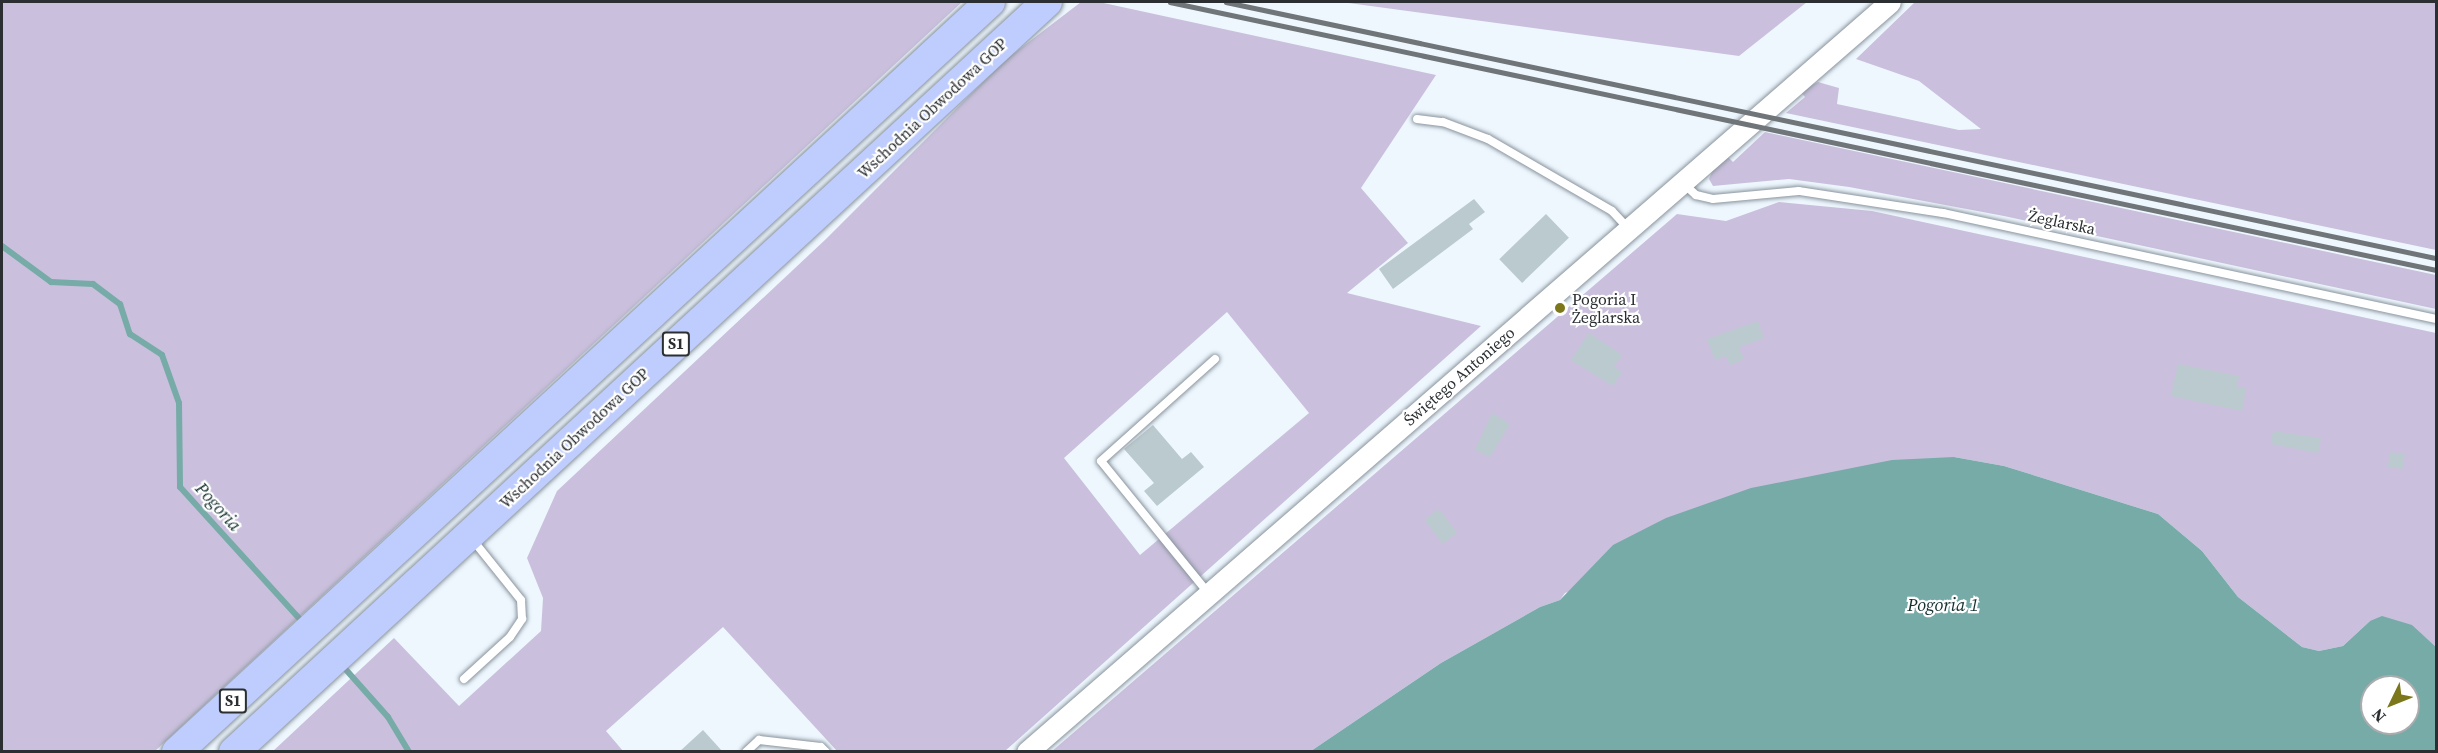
<!DOCTYPE html>
<meta charset="utf-8">
<style>
body{margin:0}
#map{position:relative;width:2438px;height:753px;overflow:hidden;background:#eef7fe;font-family:"Source Serif 4",serif}
div>[style]{position:absolute}
.green>*{inset:0;background:#cac0dd}
.water>*{inset:0;background:#76aba7}
.stream>*{height:6px;margin:-3px;padding:0 3px;transform-origin:3px;border-radius:3px;background:#76aba7}
.building>*{inset:0;background:#bbcace;transform-origin:0 0}
.roads{filter:drop-shadow(0 0 2px #89939c) drop-shadow(0 0 2px #89939c)}
.service>*{height:8px;margin:-4px;padding:0 4px;transform-origin:4px;border-radius:4px;background:#fff}
.tertiary>*{height:21px;margin:-10.5px;padding:0 10.5px;transform-origin:10.5px;border-radius:10.5px;background:#fff}
.motorway>*{height:30px;margin:-15px;padding:0 15px;transform-origin:15px;border-radius:15px;background:#beccfe}
.rail>*{height:4.5px;margin:-2.25px;padding:0 2.25px;transform-origin:2.25px;border-radius:2.25px;background:#6f7579}
.dots>*{width:16px;height:16px;translate:-50% -50%;box-sizing:border-box;border:3px solid #fff;border-radius:50%}
span{translate:-50% -50%;white-space:nowrap;text-align:center;line-height:1.15;-webkit-text-stroke:4.5px #fff;paint-order:stroke}
.shield-label span{padding:2px 4px;background:#fff;border:2px solid;border-radius:4px;-webkit-text-stroke-width:0}
.shield-label{font-size:15px;color:#2b2f32;font-weight:700}
.street-label{font-size:16px;color:#2b2f32}
.poi-label{font-size:16px;color:#2b2f32}
.left{translate:0 -50%;text-align:left}
.water-label{font-size:18px;color:#13302e;font-style:italic}
.frame{position:absolute;inset:0;border:3px solid #2b2f32;pointer-events:none}
.north{position:absolute;left:2360px;top:675px;width:60px;height:60px;box-sizing:border-box;background:#fff;border:2px solid #aaacad;border-radius:50%;rotate:227deg;font-size:16px;font-weight:700;line-height:24px;text-align:center;color:#2b2f32}
.north::after{content:'';display:block;margin:auto;width:21px;height:27px;background:#7c771b;clip-path:polygon(50% 0,100% 100%,50% 72%,0 100%)}
</style>
<div id="map">
<div class="green">
<div style="clip-path:polygon(2px 2px,962px 2px,154px 752px,2px 751px)"></div>
<div style="clip-path:polygon(evenodd,1081px 2px,1099px 2px,1436px 75px,1361px 188px,1408px 243px,1347px 293px,1481px 326px,1005px 751px,837px 751px,723px 627px,606px 731px,623px 751px,272px 752px,394px 638px,459px 706px,541px 631px,543px 598px,527px 558px,557px 491px,826px 239px,1004px 61px,1081px 2px,1227px 312px,1309px 413px,1140px 555px,1064px 458px,1227px 312px)"></div>
<div style="clip-path:polygon(1341px 2px,1807px 2px,1739px 56px)"></div>
<div style="clip-path:polygon(1915px 2px,2436px 2px,2436px 250px,1786px 113px,1805px 97px,1800px 91px,1818px 82px,1839px 88px,1837px 104px,1959px 130px,1981px 129px,1919px 81px,1856px 59px)"></div>
<div style="clip-path:polygon(1765px 132px,2436px 275px,2436px 309px,2004px 216px,1849px 187px,1789px 179px,1713px 186px,1709px 179px,1713px 169px,1727px 156px,1733px 162px)"></div>
<div style="clip-path:polygon(1779px 202px,1872px 211px,2436px 333px,2436px 647px,2412px 626px,2370px 621px,2343px 646px,2319px 651px,2302px 647px,2238px 597px,2202px 551px,2158px 514px,2004px 466px,1954px 457px,1565px 593px,1560px 600px,1540px 607px,1441px 663px,1311px 751px,1051px 752px,1677px 214px,1726px 221px)"></div>
</div>
<div class="water">
<div style="clip-path:polygon(evenodd,1954px 457px,2004px 466px,2158px 514px,2202px 551px,2238px 597px,2302px 647px,2319px 651px,2343px 646px,2370px 621px,2382px 616px,2412px 625px,2436px 647px,2436px 751px,1311px 751px,1441px 663px,1540px 607px,1560px 600px,1613px 545px,1666px 518px,1751px 488px,1892px 460px,1954px 457px,2372px 687px,2408px 687px,2408px 723px,2372px 723px,2372px 687px)"></div>
</div>
<div class="stream">
<div style="left:2px;top:246px;width:61px;rotate:36.3deg"></div>
<div style="left:51px;top:282px;width:42px;rotate:2.7deg"></div>
<div style="left:93px;top:284px;width:34px;rotate:37deg"></div>
<div style="left:120px;top:304px;width:32px;rotate:72deg"></div>
<div style="left:130px;top:334px;width:38px;rotate:33deg"></div>
<div style="left:162px;top:355px;width:51px;rotate:70.5deg"></div>
<div style="left:179px;top:403px;width:84px;rotate:89.3deg"></div>
<div style="left:180px;top:487px;width:186px;rotate:47.8deg"></div>
<div style="left:340px;top:663px;width:72px;rotate:48.4deg"></div>
<div style="left:388px;top:717px;width:41px;rotate:59deg"></div>
</div>
<div class="building">
<div style="clip-path:polygon(1474px 199px,1485px 212px,1469px 224px,1473px 229px,1393px 289px,1379px 269px)"></div>
<div style="left:1546px;top:214px;width:33px;height:65px;rotate:46deg"></div>
<div style="clip-path:polygon(1758px 321px,1764px 338px,1739px 347px,1744px 359px,1730px 365px,1726px 356px,1715px 360px,1707px 339px)"></div>
<div style="clip-path:polygon(1589px 333px,1622px 355px,1614px 367px,1622px 372px,1613px 386px,1571px 360px)"></div>
<div style="clip-path:polygon(2178px 364px,2239px 376px,2237px 387px,2246px 388px,2242px 411px,2171px 396px)"></div>
<div style="clip-path:polygon(1492px 413px,1510px 424px,1490px 457px,1475px 450px)"></div>
<div style="clip-path:polygon(1153px 425px,1182px 459px,1191px 452px,1204px 467px,1157px 506px,1144px 491px,1154px 483px,1124px 449px)"></div>
<div style="clip-path:polygon(2273px 431px,2321px 438px,2318px 453px,2271px 444px)"></div>
<div style="left:2390px;top:452px;width:15px;height:15px;rotate:8deg"></div>
<div style="left:1439px;top:509px;width:30px;height:18px;rotate:53deg"></div>
<div style="clip-path:polygon(703px 730px,723px 752px,679px 752px)"></div>
</div>
<div class="roads">
<div class="service">
<div style="left:1417px;top:119px;width:26px;rotate:7deg"></div>
<div style="left:1443px;top:122px;width:48px;rotate:20.7deg"></div>
<div style="left:1488px;top:139px;width:143px;rotate:30.1deg"></div>
<div style="left:1612px;top:211px;width:25px;rotate:47deg"></div>
<div style="left:1682px;top:182px;width:19px;rotate:43deg"></div>
<div style="left:1696px;top:195px;width:17px;rotate:13deg"></div>
<div style="left:1713px;top:199px;width:86px;rotate:-5.3deg"></div>
<div style="left:1799px;top:191px;width:146px;rotate:8.7deg"></div>
<div style="left:1943px;top:213px;width:504px;rotate:12.13deg"></div>
<div style="left:1209px;top:594px;width:171px;rotate:-129.1deg"></div>
<div style="left:1101px;top:461px;width:153px;rotate:-41.8deg"></div>
<div style="left:464px;top:679px;width:62px;rotate:-42.4deg"></div>
<div style="left:510px;top:637px;width:22px;rotate:-56deg"></div>
<div style="left:522px;top:619px;width:19px;rotate:-93deg"></div>
<div style="left:521px;top:600px;width:77px;rotate:-128.7deg"></div>
<div style="left:746px;top:752px;width:18px;rotate:-43deg"></div>
<div style="left:759px;top:740px;width:62px;rotate:6.4deg"></div>
<div style="left:821px;top:747px;width:7px;rotate:45deg"></div>
</div>
<div class="tertiary">
<div style="left:1027px;top:752px;width:1143px;rotate:-40.99deg"></div>
</div>
<div class="motorway">
<div style="left:177px;top:752px;width:1106px;rotate:-42.69deg"></div>
<div style="left:234px;top:752px;width:1106px;rotate:-42.69deg"></div>
</div>
</div>
<div class="rail">
<div style="left:1170px;top:2px;width:1294px;rotate:11.95deg"></div>
<div style="left:1226px;top:2px;width:1237px;rotate:11.95deg"></div>
</div>
<div class="dots">
<div style="left:1560px;top:308px;background:#7c771b"></div>
</div>
<div class="shield-label">
<span style="left:676px;top:344px">S1</span>
<span style="left:233px;top:701px">S1</span>
</div>
<div class="street-label">
<span style="left:932px;top:108px;rotate:-43deg">Wschodnia Obwodowa GOP</span>
<span style="left:2062px;top:222px;rotate:12deg">Żeglarska</span>
<span style="left:1459px;top:376px;rotate:-41deg">Świętego Antoniego</span>
<span style="left:574px;top:438px;rotate:-43deg">Wschodnia Obwodowa GOP</span>
</div>
<div class="poi-label">
<span class="left" style="left:1572px;top:308px">Pogoria I<br>Żeglarska</span>
</div>
<div class="water-label">
<span style="left:218px;top:507px;rotate:48deg">Pogoria</span>
<span style="left:1943px;top:605px">Pogoria 1</span>
</div>
<div class="frame"></div>
<div class="north">N</div>
</div>
